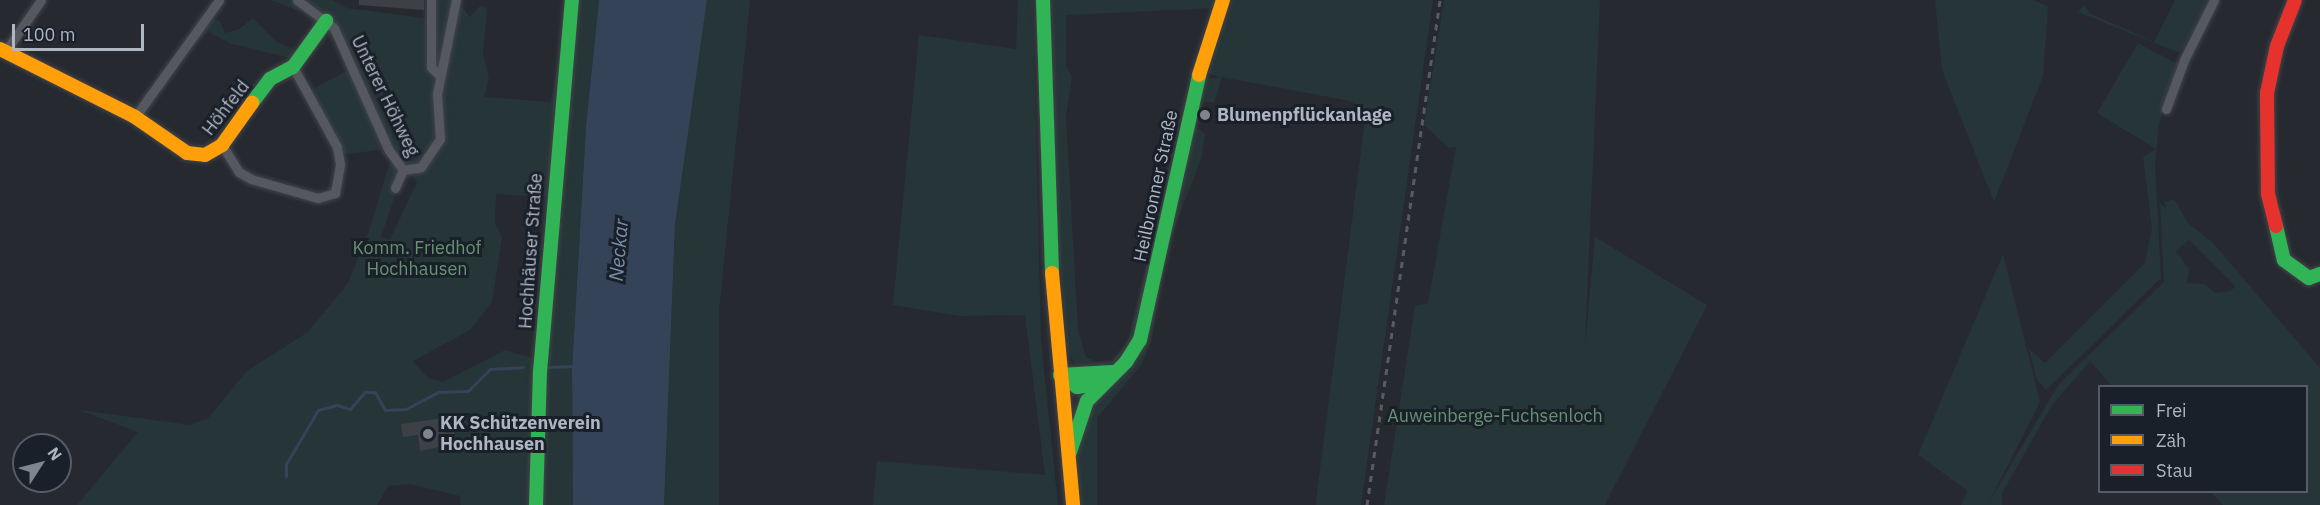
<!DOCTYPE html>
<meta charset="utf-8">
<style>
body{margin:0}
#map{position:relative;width:2320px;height:505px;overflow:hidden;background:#262a30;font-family:"IBM Plex Sans",sans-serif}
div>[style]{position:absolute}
.green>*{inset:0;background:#263537}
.water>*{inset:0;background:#354359}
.stream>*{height:3px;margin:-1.5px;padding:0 1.5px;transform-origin:1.5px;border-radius:1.5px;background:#354359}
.building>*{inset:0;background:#3d4045}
.roads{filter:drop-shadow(0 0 2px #424449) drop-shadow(0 0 2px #424449)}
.street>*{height:9px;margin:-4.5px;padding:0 4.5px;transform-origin:4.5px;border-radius:4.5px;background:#55585f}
.fast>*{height:14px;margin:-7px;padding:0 7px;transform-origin:7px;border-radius:7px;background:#30b455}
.slow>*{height:14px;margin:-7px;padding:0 7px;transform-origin:7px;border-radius:7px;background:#ff9f0a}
.jam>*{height:14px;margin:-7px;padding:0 7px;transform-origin:7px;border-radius:7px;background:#e5322d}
.rail>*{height:3px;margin-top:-1.5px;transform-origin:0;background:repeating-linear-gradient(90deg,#585c62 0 6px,transparent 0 12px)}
.dots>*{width:16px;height:16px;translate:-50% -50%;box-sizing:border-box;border:3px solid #1a202a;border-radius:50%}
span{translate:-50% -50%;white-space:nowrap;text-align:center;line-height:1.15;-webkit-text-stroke:6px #1a202a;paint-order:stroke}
.street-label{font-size:18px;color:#aeb6c2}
.poi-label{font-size:18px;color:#aeb6c2;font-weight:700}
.left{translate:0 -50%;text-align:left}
.park-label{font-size:18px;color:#689172}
.water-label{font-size:20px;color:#788da9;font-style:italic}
.legend{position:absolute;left:2098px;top:385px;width:210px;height:108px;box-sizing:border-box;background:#1a202a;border:2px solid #555c67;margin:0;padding:8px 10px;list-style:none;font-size:18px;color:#aeb6c2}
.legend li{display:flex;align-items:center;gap:12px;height:30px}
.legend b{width:30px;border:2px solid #555c67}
.north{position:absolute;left:12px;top:433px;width:60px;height:60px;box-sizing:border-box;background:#1a202a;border:2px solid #555c67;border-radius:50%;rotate:54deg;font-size:16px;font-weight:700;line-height:24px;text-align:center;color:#aeb6c2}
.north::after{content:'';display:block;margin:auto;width:21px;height:27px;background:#7e858f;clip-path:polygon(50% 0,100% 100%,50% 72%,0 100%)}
.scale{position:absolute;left:12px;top:24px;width:132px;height:27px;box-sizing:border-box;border:3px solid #aeb6c2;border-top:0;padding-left:8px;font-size:18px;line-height:21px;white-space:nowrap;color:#aeb6c2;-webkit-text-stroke:4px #1a202a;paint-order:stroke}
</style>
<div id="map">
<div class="green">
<div style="clip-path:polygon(evenodd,271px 0,332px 0,347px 8px,431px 19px,431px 0,456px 0,470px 17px,480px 6px,487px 8px,483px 53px,489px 78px,484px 97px,551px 102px,568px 0,549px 197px,496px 194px,495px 224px,502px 237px,492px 302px,470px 330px,413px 361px,428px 378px,443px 382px,505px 350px,536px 359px,574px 21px,580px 0,599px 0,586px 126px,572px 370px,573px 505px,461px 505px,460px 496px,410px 484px,388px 486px,377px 505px,77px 505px,138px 432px,79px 410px,190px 425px,208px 418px,247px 371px,308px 332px,348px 283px,368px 234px,392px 155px,387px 149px,339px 155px,309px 91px,354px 67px,326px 21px,271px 0,404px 169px,417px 182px,390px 240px,381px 237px,404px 169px)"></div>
<div style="clip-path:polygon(707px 0,750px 0,719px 312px,719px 505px,664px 505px,675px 225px)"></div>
<div style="clip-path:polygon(1018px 0,1033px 0,1041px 341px,1058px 505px,873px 505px,877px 461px,1045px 475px,1025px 315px,960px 316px,893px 305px,919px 35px,1016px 49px)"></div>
<div style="clip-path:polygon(1052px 0,1216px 0,1213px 8px,1066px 15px,1066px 65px,1072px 77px,1066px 117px,1078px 330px,1086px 357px,1097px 362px,1111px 360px,1127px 344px,1191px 86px,1132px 344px,1123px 357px,1098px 368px,1076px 365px,1068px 352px,1055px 209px)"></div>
<div style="clip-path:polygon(1232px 0,1433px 0,1361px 505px,1316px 505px,1316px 501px,1366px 112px,1350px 101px,1222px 77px,1214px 103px,1203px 101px,1196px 127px,1205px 134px,1201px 159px,1170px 239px,1205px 79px,1220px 77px,1208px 73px)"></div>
<div style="clip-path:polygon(1444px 0,1600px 0,1585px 344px,1595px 237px,1707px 305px,1605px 505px,1384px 505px,1415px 306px,1428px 303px,1456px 147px,1449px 148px,1424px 125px)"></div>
<div style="clip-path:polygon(1935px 0,2033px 0,2048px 6px,2043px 76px,1994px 202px,1942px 70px)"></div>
<div style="clip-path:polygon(2175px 0,2213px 0,2180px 53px,2078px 12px,2084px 5px,2089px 13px,2154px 42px)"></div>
<div style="clip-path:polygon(207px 18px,220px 21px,225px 33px,239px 29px,253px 18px,277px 42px,303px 53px,298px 60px,232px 44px,208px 32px,186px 50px)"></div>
<div style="clip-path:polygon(2138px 43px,2178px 64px,2159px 124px,2155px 165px,2161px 278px,2046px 390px,2037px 380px,2029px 349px,2045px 363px,2145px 263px,2152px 228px,2143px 157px,2156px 149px,2097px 113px)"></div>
<div style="clip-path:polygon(evenodd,2174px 199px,2187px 222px,2213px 243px,2320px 368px,2320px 505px,2223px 505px,2211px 492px,2306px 492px,2306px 386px,2112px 386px,2090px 361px,2052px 405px,2002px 493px,2002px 505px,1961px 505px,1968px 491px,1918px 455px,2003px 254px,2040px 402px,1988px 504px,2058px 385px,2164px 282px,2160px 203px,2166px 209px,2165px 202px,2174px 199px,2189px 240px,2235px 286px,2231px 291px,2215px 293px,2205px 284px,2187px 283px,2189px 269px,2176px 251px,2189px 240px)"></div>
<div style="clip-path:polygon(1167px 249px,1151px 342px,1142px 364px,1097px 418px,1097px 505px,1081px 505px,1077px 459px,1082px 415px,1134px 361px)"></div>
</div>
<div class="water">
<div style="clip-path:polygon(599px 0,707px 0,675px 225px,664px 505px,573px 505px,572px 370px,586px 126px)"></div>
</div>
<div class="stream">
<div style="left:548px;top:367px;width:28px;rotate:-2deg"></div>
<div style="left:286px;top:476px;width:12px;rotate:-90deg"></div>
<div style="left:286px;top:464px;width:63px;rotate:-59.3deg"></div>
<div style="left:318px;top:410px;width:20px;rotate:-15deg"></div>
<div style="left:337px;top:405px;width:14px;rotate:17deg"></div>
<div style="left:350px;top:409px;width:23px;rotate:-49deg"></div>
<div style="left:365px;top:392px;width:10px"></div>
<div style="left:375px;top:392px;width:21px;rotate:61deg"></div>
<div style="left:385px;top:410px;width:21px;rotate:-3deg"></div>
<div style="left:406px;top:409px;width:36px;rotate:-28deg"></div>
<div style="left:438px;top:392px;width:30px;rotate:-2deg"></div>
<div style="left:468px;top:391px;width:31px;rotate:-45deg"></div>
<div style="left:490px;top:369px;width:33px;rotate:-3deg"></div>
</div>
<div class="building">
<div style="clip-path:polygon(359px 0,424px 0,424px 10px,359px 5px)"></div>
<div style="clip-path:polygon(444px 418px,446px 433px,454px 432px,455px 444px,420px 451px,418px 435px,403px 437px,401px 424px)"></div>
</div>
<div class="roads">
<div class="street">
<div style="left:297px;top:0;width:46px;rotate:37.1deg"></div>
<div style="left:334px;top:28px;width:133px;rotate:65.9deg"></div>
<div style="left:388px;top:149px;width:26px;rotate:54deg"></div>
<div style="left:431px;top:0;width:67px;rotate:90deg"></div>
<div style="left:431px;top:67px;width:13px;rotate:45deg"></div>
<div style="left:5px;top:52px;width:63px;rotate:-55.3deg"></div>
<div style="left:2166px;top:109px;width:52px;rotate:-69.8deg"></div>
<div style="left:2184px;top:60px;width:67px;rotate:-63.4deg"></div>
<div style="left:135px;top:117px;width:144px;rotate:-54.3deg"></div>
<div style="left:222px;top:145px;width:32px;rotate:58deg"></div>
<div style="left:239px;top:172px;width:14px;rotate:30deg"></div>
<div style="left:251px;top:179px;width:70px;rotate:15.8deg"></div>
<div style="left:318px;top:198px;width:18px;rotate:-16deg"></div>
<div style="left:335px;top:193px;width:29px;rotate:-80deg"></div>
<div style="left:340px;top:164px;width:17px;rotate:-100deg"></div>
<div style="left:337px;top:147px;width:91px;rotate:-118.8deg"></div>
<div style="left:403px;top:170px;width:18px;rotate:-9deg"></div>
<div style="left:421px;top:167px;width:34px;rotate:-56deg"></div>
<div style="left:440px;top:139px;width:45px;rotate:-93.8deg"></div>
<div style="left:437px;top:94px;width:96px;rotate:-78.6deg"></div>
<div style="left:395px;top:188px;width:20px;rotate:-66deg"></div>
</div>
<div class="fast">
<div style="left:1043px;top:0;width:273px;rotate:88.1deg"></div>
<div style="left:252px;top:103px;width:30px;rotate:-53deg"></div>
<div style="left:270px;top:79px;width:26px;rotate:-28deg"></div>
<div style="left:293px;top:67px;width:57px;rotate:-54.3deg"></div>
<div style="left:2276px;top:226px;width:35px;rotate:77deg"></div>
<div style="left:2284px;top:260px;width:31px;rotate:36deg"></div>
<div style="left:2309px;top:278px;width:12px;rotate:-20deg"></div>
<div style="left:1060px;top:375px;width:52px;rotate:-3.3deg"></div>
<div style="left:1060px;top:375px;width:21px;rotate:35deg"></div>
<div style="left:1077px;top:387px;width:24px;rotate:-9deg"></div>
<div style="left:1070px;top:452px;width:54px;rotate:-71.6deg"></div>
<div style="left:1087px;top:401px;width:55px;rotate:-45deg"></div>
<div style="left:1126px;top:362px;width:26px;rotate:-58deg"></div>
<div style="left:1140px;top:340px;width:271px;rotate:-77.4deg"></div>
<div style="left:536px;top:505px;width:133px;rotate:-88.3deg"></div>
<div style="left:540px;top:372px;width:373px;rotate:-85.1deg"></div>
</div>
<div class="slow">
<div style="left:0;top:49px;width:151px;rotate:26.7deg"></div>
<div style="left:135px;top:117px;width:63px;rotate:34.7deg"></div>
<div style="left:187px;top:153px;width:18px;rotate:6deg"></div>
<div style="left:205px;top:155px;width:20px;rotate:-30deg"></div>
<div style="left:222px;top:145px;width:52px;rotate:-54.5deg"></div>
<div style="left:1199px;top:75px;width:79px;rotate:-72.3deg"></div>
<div style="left:1052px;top:273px;width:233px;rotate:84.8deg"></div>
</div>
<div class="jam">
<div style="left:2276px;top:226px;width:33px;rotate:-104deg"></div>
<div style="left:2268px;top:194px;width:101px;rotate:-90.6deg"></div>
<div style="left:2267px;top:93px;width:48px;rotate:-78deg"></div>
<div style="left:2277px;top:46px;width:49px;rotate:-68.6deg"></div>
</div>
</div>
<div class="rail">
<div style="left:1367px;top:505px;width:510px;rotate:-81.77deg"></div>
</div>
<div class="dots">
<div style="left:1205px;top:115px;background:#7e858f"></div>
<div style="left:428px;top:434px;background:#7e858f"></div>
</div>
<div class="street-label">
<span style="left:385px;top:96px;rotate:64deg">Unterer Höhweg</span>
<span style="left:226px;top:108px;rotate:-52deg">Höhfeld</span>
<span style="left:1156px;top:186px;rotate:-78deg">Heilbronner Straße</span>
<span style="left:531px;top:251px;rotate:-86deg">Hochhäuser Straße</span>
</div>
<div class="poi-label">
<span class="left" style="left:1217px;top:115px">Blumenpflückanlage</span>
<span class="left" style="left:440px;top:434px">KK Schützenverein<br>Hochhausen</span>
</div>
<div class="park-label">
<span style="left:417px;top:259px">Komm. Friedhof<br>Hochhausen</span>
<span style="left:1495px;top:416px">Auweinberge-Fuchsenloch</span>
</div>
<div class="water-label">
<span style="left:618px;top:250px;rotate:-85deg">Neckar</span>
</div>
<ul class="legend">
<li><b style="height:8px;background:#30b455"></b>Frei</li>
<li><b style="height:8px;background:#ff9f0a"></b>Zäh</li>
<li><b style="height:8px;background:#e5322d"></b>Stau</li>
</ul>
<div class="north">N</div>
<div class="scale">100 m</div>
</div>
